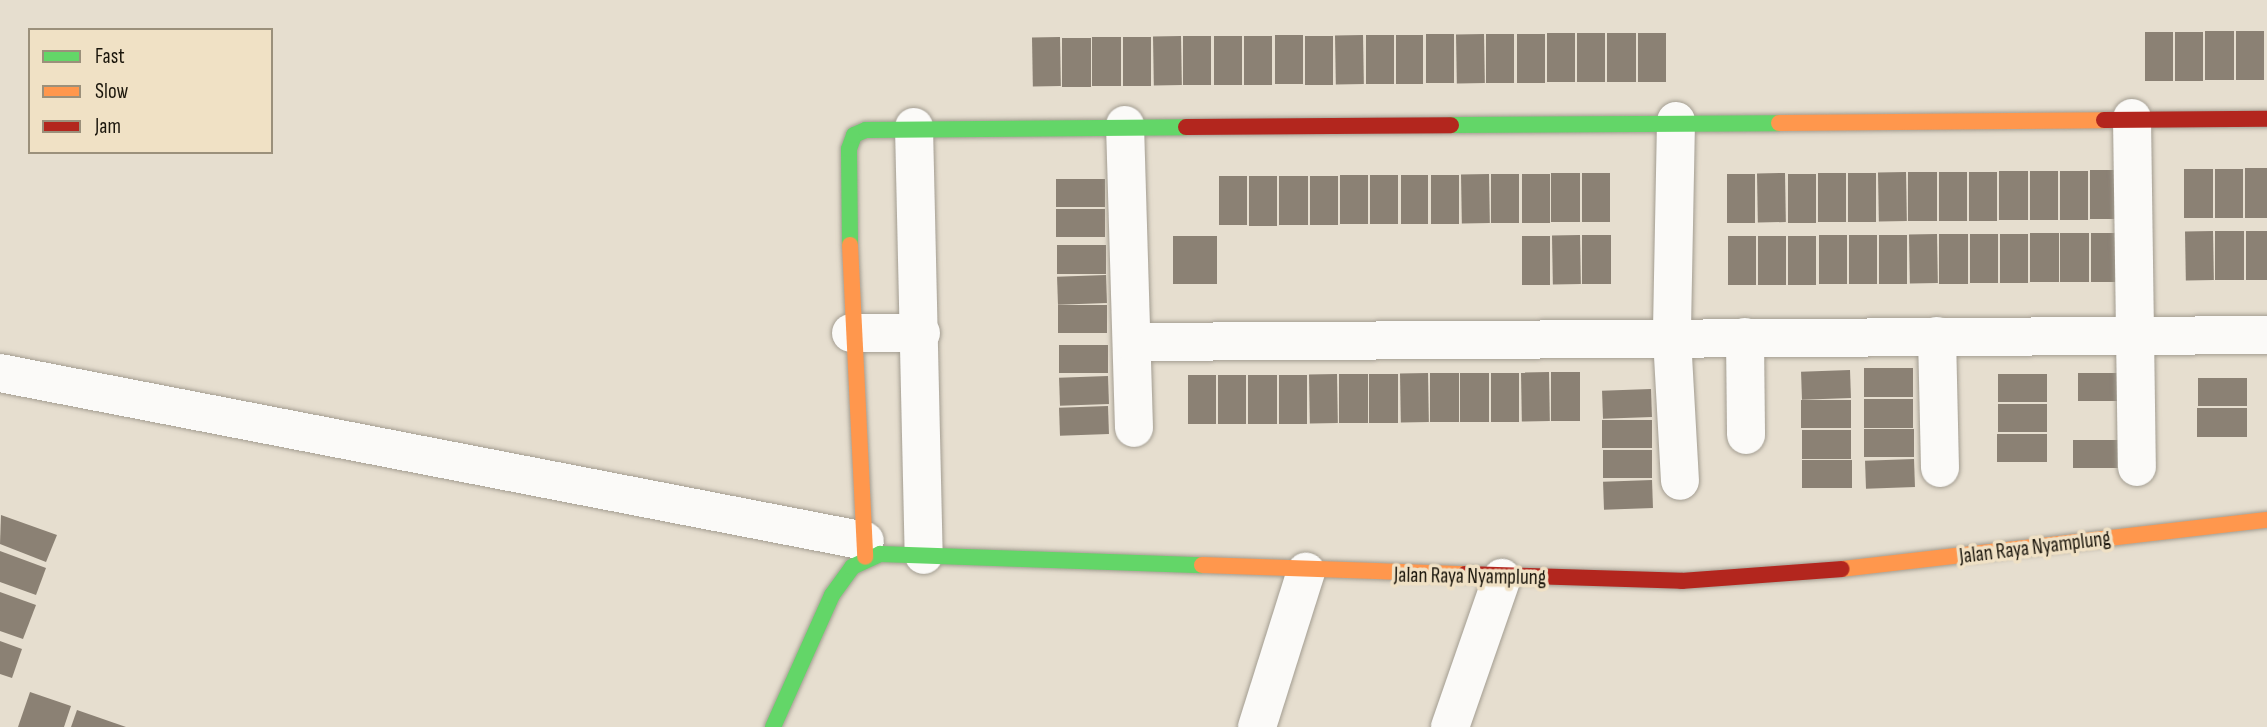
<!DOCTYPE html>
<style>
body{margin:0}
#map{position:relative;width:2267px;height:727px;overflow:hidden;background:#e6decf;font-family:"Sofia Sans Condensed",sans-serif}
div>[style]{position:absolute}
.building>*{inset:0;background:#8b8174;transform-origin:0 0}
.roads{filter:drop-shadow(0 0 2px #a39d91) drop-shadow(0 0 2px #a39d91)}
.street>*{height:38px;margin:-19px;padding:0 19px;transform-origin:19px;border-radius:19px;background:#fbfaf8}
.fast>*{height:16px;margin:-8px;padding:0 8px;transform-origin:8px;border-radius:8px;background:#63d668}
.slow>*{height:16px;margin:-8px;padding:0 8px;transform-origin:8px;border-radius:8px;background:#ff974d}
.jam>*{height:16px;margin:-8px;padding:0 8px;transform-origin:8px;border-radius:8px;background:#b3261e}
span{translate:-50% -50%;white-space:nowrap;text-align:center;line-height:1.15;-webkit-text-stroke:7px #f0e1c5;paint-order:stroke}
.street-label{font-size:21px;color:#1b160c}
.legend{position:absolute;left:28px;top:28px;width:245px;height:126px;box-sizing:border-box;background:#f0e1c5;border:2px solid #9b907b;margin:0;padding:9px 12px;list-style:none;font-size:21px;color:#1b160c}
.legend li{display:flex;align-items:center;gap:14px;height:35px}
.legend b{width:35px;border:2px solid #9b907b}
</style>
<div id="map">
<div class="building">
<div style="left:2205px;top:31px;width:29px;height:49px"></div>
<div style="left:2236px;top:31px;width:28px;height:49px"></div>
<div style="left:2145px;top:32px;width:28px;height:49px"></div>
<div style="left:2175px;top:32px;width:28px;height:49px"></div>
<div style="left:1575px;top:33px;width:49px;height:28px;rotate:90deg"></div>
<div style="left:1577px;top:33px;width:28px;height:49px"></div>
<div style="left:1607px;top:33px;width:29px;height:49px"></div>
<div style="left:1638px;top:33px;width:28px;height:49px"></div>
<div style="left:1426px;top:34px;width:28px;height:49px"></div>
<div style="left:1484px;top:34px;width:49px;height:28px;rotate:89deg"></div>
<div style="left:1486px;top:34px;width:28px;height:49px"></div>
<div style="left:1517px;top:34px;width:28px;height:49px"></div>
<div style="left:1303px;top:35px;width:49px;height:28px;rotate:90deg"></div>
<div style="left:1363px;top:35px;width:49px;height:28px;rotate:89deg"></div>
<div style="left:1366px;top:35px;width:28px;height:49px"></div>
<div style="left:1396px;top:35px;width:27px;height:49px"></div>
<div style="left:1181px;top:36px;width:49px;height:28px;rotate:89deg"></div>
<div style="left:1183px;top:36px;width:28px;height:49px"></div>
<div style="left:1242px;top:36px;width:49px;height:28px;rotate:90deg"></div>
<div style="left:1244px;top:36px;width:28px;height:49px"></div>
<div style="left:1305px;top:36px;width:28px;height:49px"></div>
<div style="left:1060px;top:37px;width:49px;height:28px;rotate:89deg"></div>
<div style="left:1092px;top:37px;width:29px;height:49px"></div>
<div style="left:1123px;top:37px;width:28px;height:49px"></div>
<div style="left:1062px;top:38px;width:29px;height:49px"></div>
<div style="left:2267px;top:168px;width:50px;height:22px;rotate:90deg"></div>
<div style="left:2184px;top:169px;width:29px;height:49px"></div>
<div style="left:2215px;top:169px;width:28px;height:49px"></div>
<div style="left:2119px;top:170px;width:49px;height:29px;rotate:90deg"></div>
<div style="left:2028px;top:171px;width:49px;height:29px;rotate:90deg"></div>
<div style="left:2030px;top:171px;width:28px;height:49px"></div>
<div style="left:2060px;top:171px;width:28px;height:49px"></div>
<div style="left:1906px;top:172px;width:49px;height:28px;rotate:89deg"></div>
<div style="left:1908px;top:172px;width:29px;height:49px"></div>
<div style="left:1939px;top:172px;width:28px;height:49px"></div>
<div style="left:1969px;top:172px;width:28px;height:49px"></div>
<div style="left:1580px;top:173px;width:49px;height:29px;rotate:90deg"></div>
<div style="left:1582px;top:173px;width:28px;height:49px"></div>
<div style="left:1785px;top:173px;width:49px;height:28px;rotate:89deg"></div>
<div style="left:1818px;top:173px;width:28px;height:49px"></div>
<div style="left:1848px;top:173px;width:28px;height:49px"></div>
<div style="left:1489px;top:174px;width:49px;height:28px;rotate:89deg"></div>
<div style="left:1491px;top:174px;width:28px;height:49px"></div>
<div style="left:1522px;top:174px;width:28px;height:49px"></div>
<div style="left:1727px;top:174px;width:28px;height:49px"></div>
<div style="left:1788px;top:174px;width:28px;height:49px"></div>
<div style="left:1368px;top:175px;width:49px;height:28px;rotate:90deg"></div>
<div style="left:1370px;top:175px;width:28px;height:49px"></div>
<div style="left:1401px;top:175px;width:27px;height:49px"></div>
<div style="left:1431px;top:175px;width:28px;height:49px"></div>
<div style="left:1219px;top:176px;width:28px;height:49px"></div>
<div style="left:1249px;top:176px;width:28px;height:50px"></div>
<div style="left:1279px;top:176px;width:29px;height:49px"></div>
<div style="left:1310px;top:176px;width:28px;height:49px"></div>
<div style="left:1105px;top:179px;width:28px;height:49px;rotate:90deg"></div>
<div style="left:1105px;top:209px;width:28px;height:49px;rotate:90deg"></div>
<div style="left:2213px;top:231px;width:49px;height:28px;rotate:89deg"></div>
<div style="left:2215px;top:231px;width:29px;height:49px"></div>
<div style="left:2246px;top:231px;width:21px;height:49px"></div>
<div style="left:2059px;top:233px;width:49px;height:29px;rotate:90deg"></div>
<div style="left:2060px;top:233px;width:29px;height:49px"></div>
<div style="left:2091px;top:233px;width:28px;height:49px"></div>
<div style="left:1937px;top:234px;width:49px;height:28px;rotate:89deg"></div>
<div style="left:1939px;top:234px;width:29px;height:50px"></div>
<div style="left:1970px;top:234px;width:28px;height:49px"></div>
<div style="left:2000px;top:234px;width:28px;height:49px"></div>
<div style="left:1580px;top:235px;width:49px;height:28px;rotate:89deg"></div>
<div style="left:1582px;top:235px;width:29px;height:49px"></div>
<div style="left:1847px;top:235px;width:49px;height:28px;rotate:90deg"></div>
<div style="left:1849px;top:235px;width:28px;height:49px"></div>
<div style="left:1879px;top:235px;width:28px;height:49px"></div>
<div style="left:1173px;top:236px;width:44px;height:48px"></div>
<div style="left:1522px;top:236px;width:28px;height:49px"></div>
<div style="left:1728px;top:236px;width:28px;height:49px"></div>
<div style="left:1758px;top:236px;width:28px;height:49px"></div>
<div style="left:1788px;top:236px;width:28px;height:49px"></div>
<div style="left:1057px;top:245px;width:49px;height:29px"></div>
<div style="left:1106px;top:275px;width:28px;height:49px;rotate:88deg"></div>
<div style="left:1107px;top:305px;width:28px;height:49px;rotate:90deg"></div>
<div style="left:1108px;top:345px;width:28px;height:49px;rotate:90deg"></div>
<div style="left:1913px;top:368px;width:29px;height:49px;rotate:90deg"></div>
<div style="left:1850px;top:370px;width:28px;height:49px;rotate:88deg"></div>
<div style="left:1549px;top:372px;width:49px;height:28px;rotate:89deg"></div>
<div style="left:1551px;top:372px;width:29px;height:49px"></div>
<div style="left:1428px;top:373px;width:49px;height:28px;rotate:89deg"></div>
<div style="left:1430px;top:373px;width:29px;height:49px"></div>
<div style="left:1460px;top:373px;width:29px;height:49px"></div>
<div style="left:1491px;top:373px;width:28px;height:49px"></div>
<div style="left:2078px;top:373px;width:49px;height:28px"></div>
<div style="left:1337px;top:374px;width:49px;height:28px;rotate:89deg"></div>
<div style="left:1339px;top:374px;width:29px;height:49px"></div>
<div style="left:1369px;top:374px;width:29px;height:49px"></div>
<div style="left:1998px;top:374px;width:49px;height:28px"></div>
<div style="left:1216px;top:375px;width:49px;height:28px;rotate:90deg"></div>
<div style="left:1218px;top:375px;width:28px;height:49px"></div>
<div style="left:1248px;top:375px;width:29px;height:49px"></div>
<div style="left:1279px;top:375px;width:28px;height:49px"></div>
<div style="left:1108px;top:376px;width:28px;height:49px;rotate:88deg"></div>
<div style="left:2198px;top:378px;width:49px;height:28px"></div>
<div style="left:1651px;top:389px;width:28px;height:49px;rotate:88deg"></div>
<div style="left:1864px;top:399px;width:49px;height:29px"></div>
<div style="left:1851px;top:400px;width:28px;height:50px;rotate:90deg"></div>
<div style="left:1998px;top:404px;width:49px;height:28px"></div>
<div style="left:1108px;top:406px;width:28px;height:49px;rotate:88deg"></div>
<div style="left:2247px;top:408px;width:29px;height:50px;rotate:90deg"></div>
<div style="left:1602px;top:420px;width:50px;height:28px"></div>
<div style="left:1914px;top:429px;width:28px;height:50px;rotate:90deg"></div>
<div style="left:1802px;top:430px;width:49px;height:29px"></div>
<div style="left:1997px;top:434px;width:50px;height:28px"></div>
<div style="left:2073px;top:440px;width:50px;height:28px"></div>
<div style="left:1603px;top:450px;width:49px;height:28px"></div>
<div style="left:1914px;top:459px;width:28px;height:49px;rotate:88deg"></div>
<div style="left:1852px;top:460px;width:28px;height:50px;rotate:90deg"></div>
<div style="left:1652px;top:480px;width:28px;height:49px;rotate:88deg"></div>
<div style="clip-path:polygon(1px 515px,57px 535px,46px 562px,0 544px)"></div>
<div style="clip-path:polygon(0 551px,46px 568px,36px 595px,0 582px)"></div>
<div style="clip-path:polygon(0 592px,36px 605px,23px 639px,0 631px)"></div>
<div style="clip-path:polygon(0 641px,22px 649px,12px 678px,0 674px)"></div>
<div style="clip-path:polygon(30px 692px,71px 706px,64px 727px,18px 727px)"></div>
<div style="clip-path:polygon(77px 710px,126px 727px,71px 727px)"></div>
</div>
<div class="roads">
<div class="street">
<div style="left:2132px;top:118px;width:349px;rotate:89.2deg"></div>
<div style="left:1676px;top:121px;width:217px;rotate:91.1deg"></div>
<div style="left:1672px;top:338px;width:143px;rotate:86.8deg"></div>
<div style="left:1125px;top:125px;width:303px;rotate:88.3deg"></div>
<div style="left:914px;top:127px;width:428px;rotate:88.7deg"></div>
<div style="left:851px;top:333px;width:70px"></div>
<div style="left:1937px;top:336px;width:132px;rotate:88.7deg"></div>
<div style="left:1745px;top:337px;width:98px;rotate:89.4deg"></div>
<div style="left:1132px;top:342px;width:1135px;rotate:-0.35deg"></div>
<div style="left:0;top:373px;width:881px;rotate:10.99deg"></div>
<div style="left:1257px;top:727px;width:163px;rotate:-72.5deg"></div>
<div style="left:1450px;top:727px;width:158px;rotate:-70.8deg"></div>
</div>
<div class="fast">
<div style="left:1451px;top:125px;width:328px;rotate:-0.3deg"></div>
<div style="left:850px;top:245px;width:96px;rotate:-90.6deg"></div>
<div style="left:849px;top:149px;width:15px;rotate:-70deg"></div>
<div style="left:854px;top:135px;width:13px;rotate:-23deg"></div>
<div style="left:866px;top:130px;width:320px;rotate:-0.5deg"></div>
<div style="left:773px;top:727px;width:145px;rotate:-65.9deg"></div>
<div style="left:832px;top:595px;width:34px;rotate:-54deg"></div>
<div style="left:852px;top:567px;width:31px;rotate:-25deg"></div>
<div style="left:880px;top:554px;width:322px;rotate:2deg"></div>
</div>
<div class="slow">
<div style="left:1779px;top:123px;width:325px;rotate:-0.5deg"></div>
<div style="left:850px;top:245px;width:312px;rotate:87.2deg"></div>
<div style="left:1202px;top:565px;width:263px;rotate:2deg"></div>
<div style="left:1842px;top:569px;width:428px;rotate:-6.6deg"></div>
</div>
<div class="jam">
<div style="left:2104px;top:120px;width:163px;rotate:-0.4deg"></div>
<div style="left:1186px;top:127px;width:265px;rotate:-0.4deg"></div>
<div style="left:1465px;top:574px;width:217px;rotate:1.8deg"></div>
<div style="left:1682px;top:581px;width:160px;rotate:-4.3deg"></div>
</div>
</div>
<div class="street-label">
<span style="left:2035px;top:548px;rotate:-7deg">Jalan Raya Nyamplung</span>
<span style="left:1470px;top:577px;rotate:1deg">Jalan Raya Nyamplung</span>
</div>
<ul class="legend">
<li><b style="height:9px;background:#63d668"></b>Fast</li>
<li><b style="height:9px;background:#ff974d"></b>Slow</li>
<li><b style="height:9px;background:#b3261e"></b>Jam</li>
</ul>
</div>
